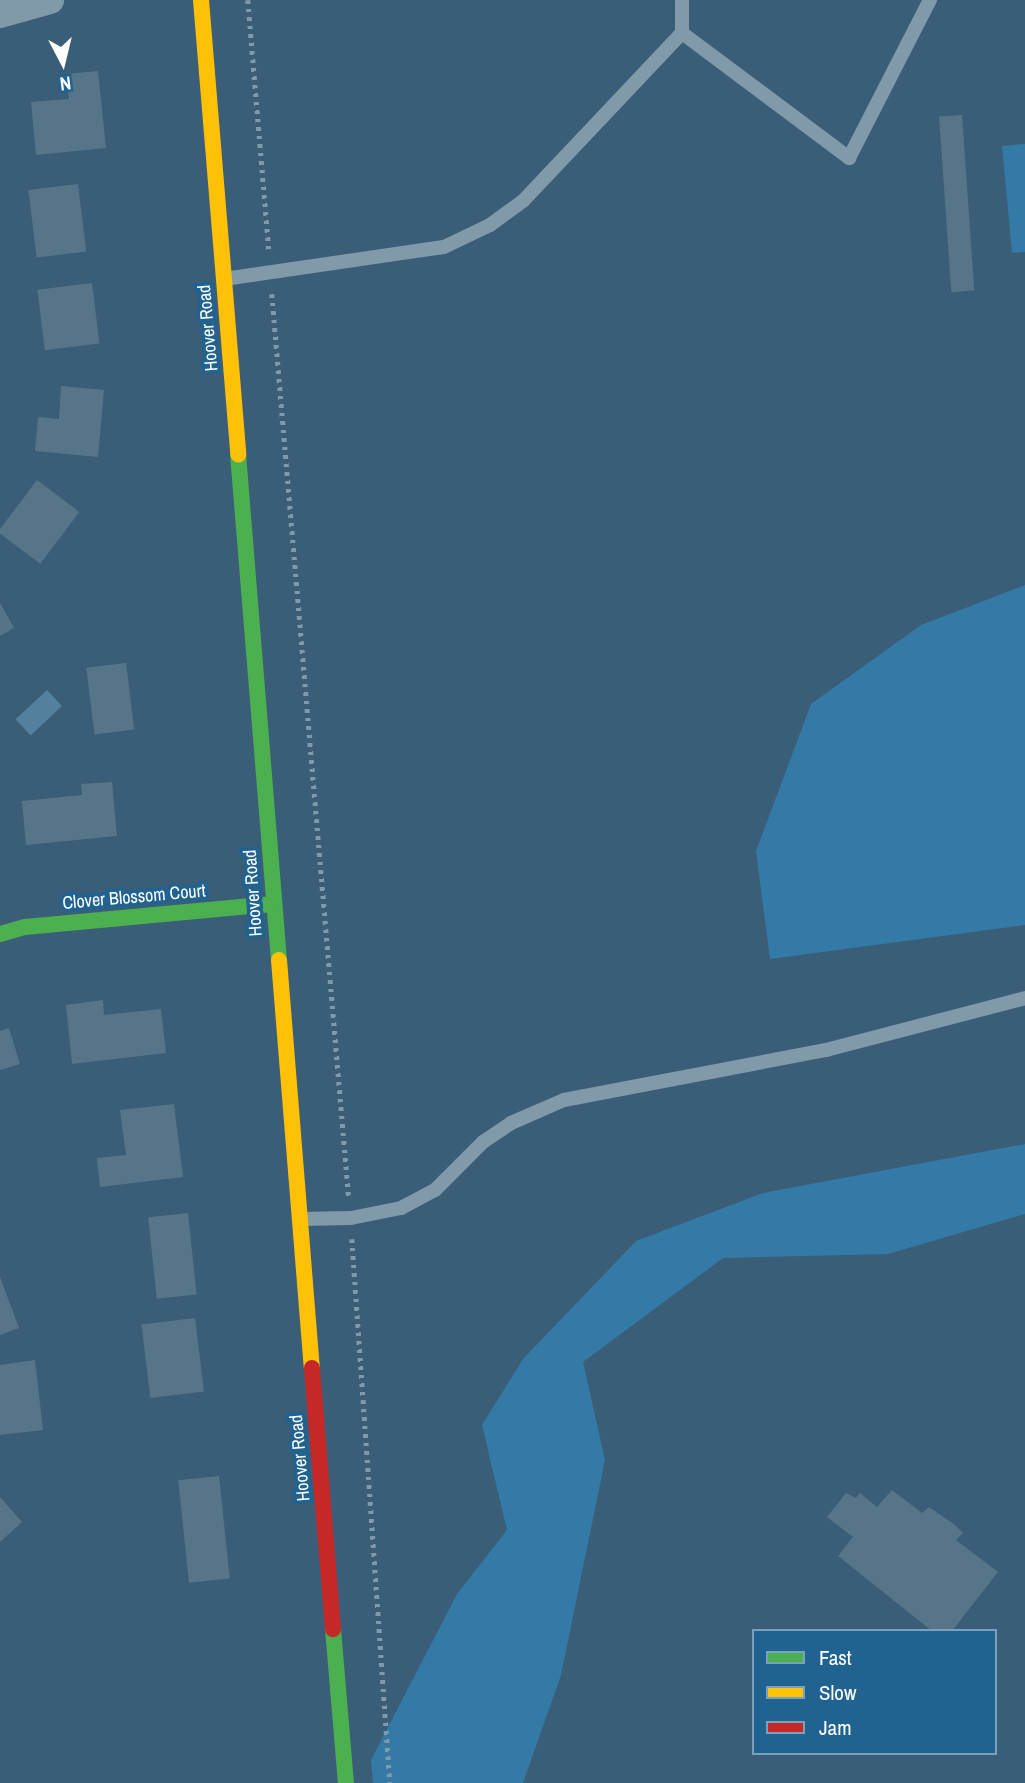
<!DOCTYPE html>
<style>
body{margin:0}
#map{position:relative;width:1025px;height:1783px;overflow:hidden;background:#3a5e77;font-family:"Archivo Narrow",sans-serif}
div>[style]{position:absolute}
.green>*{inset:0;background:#347aa7}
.water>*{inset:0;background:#53809d;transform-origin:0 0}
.building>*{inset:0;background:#577588;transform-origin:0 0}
.path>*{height:4.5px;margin-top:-2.25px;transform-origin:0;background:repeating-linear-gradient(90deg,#819aaa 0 3.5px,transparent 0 8.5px)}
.lane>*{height:14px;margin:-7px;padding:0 7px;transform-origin:7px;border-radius:7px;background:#819aaa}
.street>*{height:28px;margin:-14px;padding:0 14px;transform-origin:14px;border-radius:14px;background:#819aaa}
.fast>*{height:16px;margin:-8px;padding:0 8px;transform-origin:8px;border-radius:8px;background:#4caf50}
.slow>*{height:16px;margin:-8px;padding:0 8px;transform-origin:8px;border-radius:8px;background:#ffc107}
.jam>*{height:16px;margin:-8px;padding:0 8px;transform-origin:8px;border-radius:8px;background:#c62828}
span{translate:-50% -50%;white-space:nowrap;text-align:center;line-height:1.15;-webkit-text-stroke:7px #206391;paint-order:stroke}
.street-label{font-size:18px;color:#fff}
.legend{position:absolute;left:752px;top:1629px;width:245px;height:126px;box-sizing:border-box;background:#206391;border:2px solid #79a1bd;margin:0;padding:9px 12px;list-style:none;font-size:21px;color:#fff}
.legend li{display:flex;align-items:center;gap:14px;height:35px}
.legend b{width:35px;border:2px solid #79a1bd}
.north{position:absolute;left:28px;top:28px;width:70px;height:70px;-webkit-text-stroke:5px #206391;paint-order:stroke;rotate:173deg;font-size:19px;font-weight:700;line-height:28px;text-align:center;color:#fff}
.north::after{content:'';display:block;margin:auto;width:24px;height:32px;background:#fff;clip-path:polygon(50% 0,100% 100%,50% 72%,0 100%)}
</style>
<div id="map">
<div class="green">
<div style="clip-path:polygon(1025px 144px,1025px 252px,1012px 253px,1002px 146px)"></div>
<div style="clip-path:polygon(1025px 585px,1025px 925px,770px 959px,756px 851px,811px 704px,921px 625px)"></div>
<div style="clip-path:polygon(1025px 1144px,1025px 1214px,888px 1254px,723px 1258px,583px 1362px,605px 1460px,561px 1675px,523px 1783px,373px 1783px,371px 1760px,457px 1594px,507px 1530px,482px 1425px,523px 1359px,636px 1241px,763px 1193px)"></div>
</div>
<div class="water">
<div style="left:47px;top:690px;width:22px;height:43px;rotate:47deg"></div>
</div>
<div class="building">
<div style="clip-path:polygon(98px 71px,106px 148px,36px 155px,31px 102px,69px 99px,66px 74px)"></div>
<div style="left:962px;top:115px;width:176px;height:23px;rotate:86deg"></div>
<div style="left:78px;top:184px;width:68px;height:50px;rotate:83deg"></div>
<div style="left:92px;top:283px;width:61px;height:55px;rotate:83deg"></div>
<div style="clip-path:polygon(61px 386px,104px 390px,98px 457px,35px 451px,38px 417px,59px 419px)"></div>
<div style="left:37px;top:480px;width:53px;height:65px;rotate:37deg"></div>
<div style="clip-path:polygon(0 603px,14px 628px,0 636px)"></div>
<div style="left:126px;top:663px;width:67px;height:40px;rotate:83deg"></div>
<div style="clip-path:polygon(112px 782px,117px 836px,26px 845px,22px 801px,82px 795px,81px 784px)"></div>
<div style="clip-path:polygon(103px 1000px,104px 1015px,161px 1009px,166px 1053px,72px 1064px,66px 1005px)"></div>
<div style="clip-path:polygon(9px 1028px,20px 1064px,0 1070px,0 1031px)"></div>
<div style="clip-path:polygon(174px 1104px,183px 1177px,100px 1187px,97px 1158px,126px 1155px,120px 1110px)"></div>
<div style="left:188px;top:1213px;width:82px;height:40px;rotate:84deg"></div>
<div style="clip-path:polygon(0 1277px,19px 1328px,0 1335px)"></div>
<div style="left:195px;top:1318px;width:74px;height:54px;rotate:83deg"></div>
<div style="clip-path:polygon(35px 1360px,43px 1430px,0 1435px,0 1365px)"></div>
<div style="left:219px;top:1476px;width:103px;height:41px;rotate:84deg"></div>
<div style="clip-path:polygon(892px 1490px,922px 1513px,929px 1507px,955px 1525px,963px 1533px,956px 1540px,998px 1572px,952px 1631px,932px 1631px,838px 1556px,853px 1537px,827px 1517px,846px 1493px,856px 1498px,860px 1493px,877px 1507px)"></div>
<div style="clip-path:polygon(0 1497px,22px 1522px,0 1542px)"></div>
</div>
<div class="path">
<div style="left:248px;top:0;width:251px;rotate:85.2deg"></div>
<div style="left:272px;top:294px;width:908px;rotate:85.14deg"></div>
<div style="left:352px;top:1239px;width:545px;rotate:86deg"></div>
</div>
<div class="lane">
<div style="left:682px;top:33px;width:209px;rotate:36.8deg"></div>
<div style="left:849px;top:158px;width:178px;rotate:-62.9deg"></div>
<div style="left:224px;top:279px;width:222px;rotate:-8.3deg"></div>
<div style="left:444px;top:247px;width:51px;rotate:-25.6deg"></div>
<div style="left:490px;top:225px;width:41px;rotate:-36deg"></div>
<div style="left:523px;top:201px;width:231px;rotate:-46.6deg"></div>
<div style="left:682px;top:33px;width:33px;rotate:-90deg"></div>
<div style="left:300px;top:1219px;width:51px;rotate:-1.1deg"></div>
<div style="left:351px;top:1218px;width:51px;rotate:-11.3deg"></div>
<div style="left:401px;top:1208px;width:38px;rotate:-28deg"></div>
<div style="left:435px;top:1190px;width:68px;rotate:-45deg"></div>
<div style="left:483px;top:1142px;width:34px;rotate:-34deg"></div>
<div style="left:511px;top:1123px;width:58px;rotate:-23.5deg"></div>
<div style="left:564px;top:1100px;width:267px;rotate:-10.8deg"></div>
<div style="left:826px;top:1050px;width:206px;rotate:-14.6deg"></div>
</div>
<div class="street">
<div style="left:0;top:14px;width:52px;rotate:-15.6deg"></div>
</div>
<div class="fast">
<div style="left:238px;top:454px;width:508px;rotate:85.37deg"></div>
<div style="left:0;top:934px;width:26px;rotate:-16deg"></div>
<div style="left:25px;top:927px;width:249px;rotate:-5.3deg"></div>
<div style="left:333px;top:1629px;width:155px;rotate:85.2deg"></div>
</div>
<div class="slow">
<div style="left:201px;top:0;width:456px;rotate:85.3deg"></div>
<div style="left:279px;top:960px;width:409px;rotate:85.4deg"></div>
</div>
<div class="jam">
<div style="left:312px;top:1368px;width:262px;rotate:85.4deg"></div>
</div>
<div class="street-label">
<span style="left:208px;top:328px;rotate:-95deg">Hoover Road</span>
<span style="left:253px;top:893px;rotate:-94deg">Hoover Road</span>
<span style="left:134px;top:897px;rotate:-5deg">Clover Blossom Court</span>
<span style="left:300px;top:1458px;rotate:-95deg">Hoover Road</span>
</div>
<ul class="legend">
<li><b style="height:9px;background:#4caf50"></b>Fast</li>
<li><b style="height:9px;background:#ffc107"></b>Slow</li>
<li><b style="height:9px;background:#c62828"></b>Jam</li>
</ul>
<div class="north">N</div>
</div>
